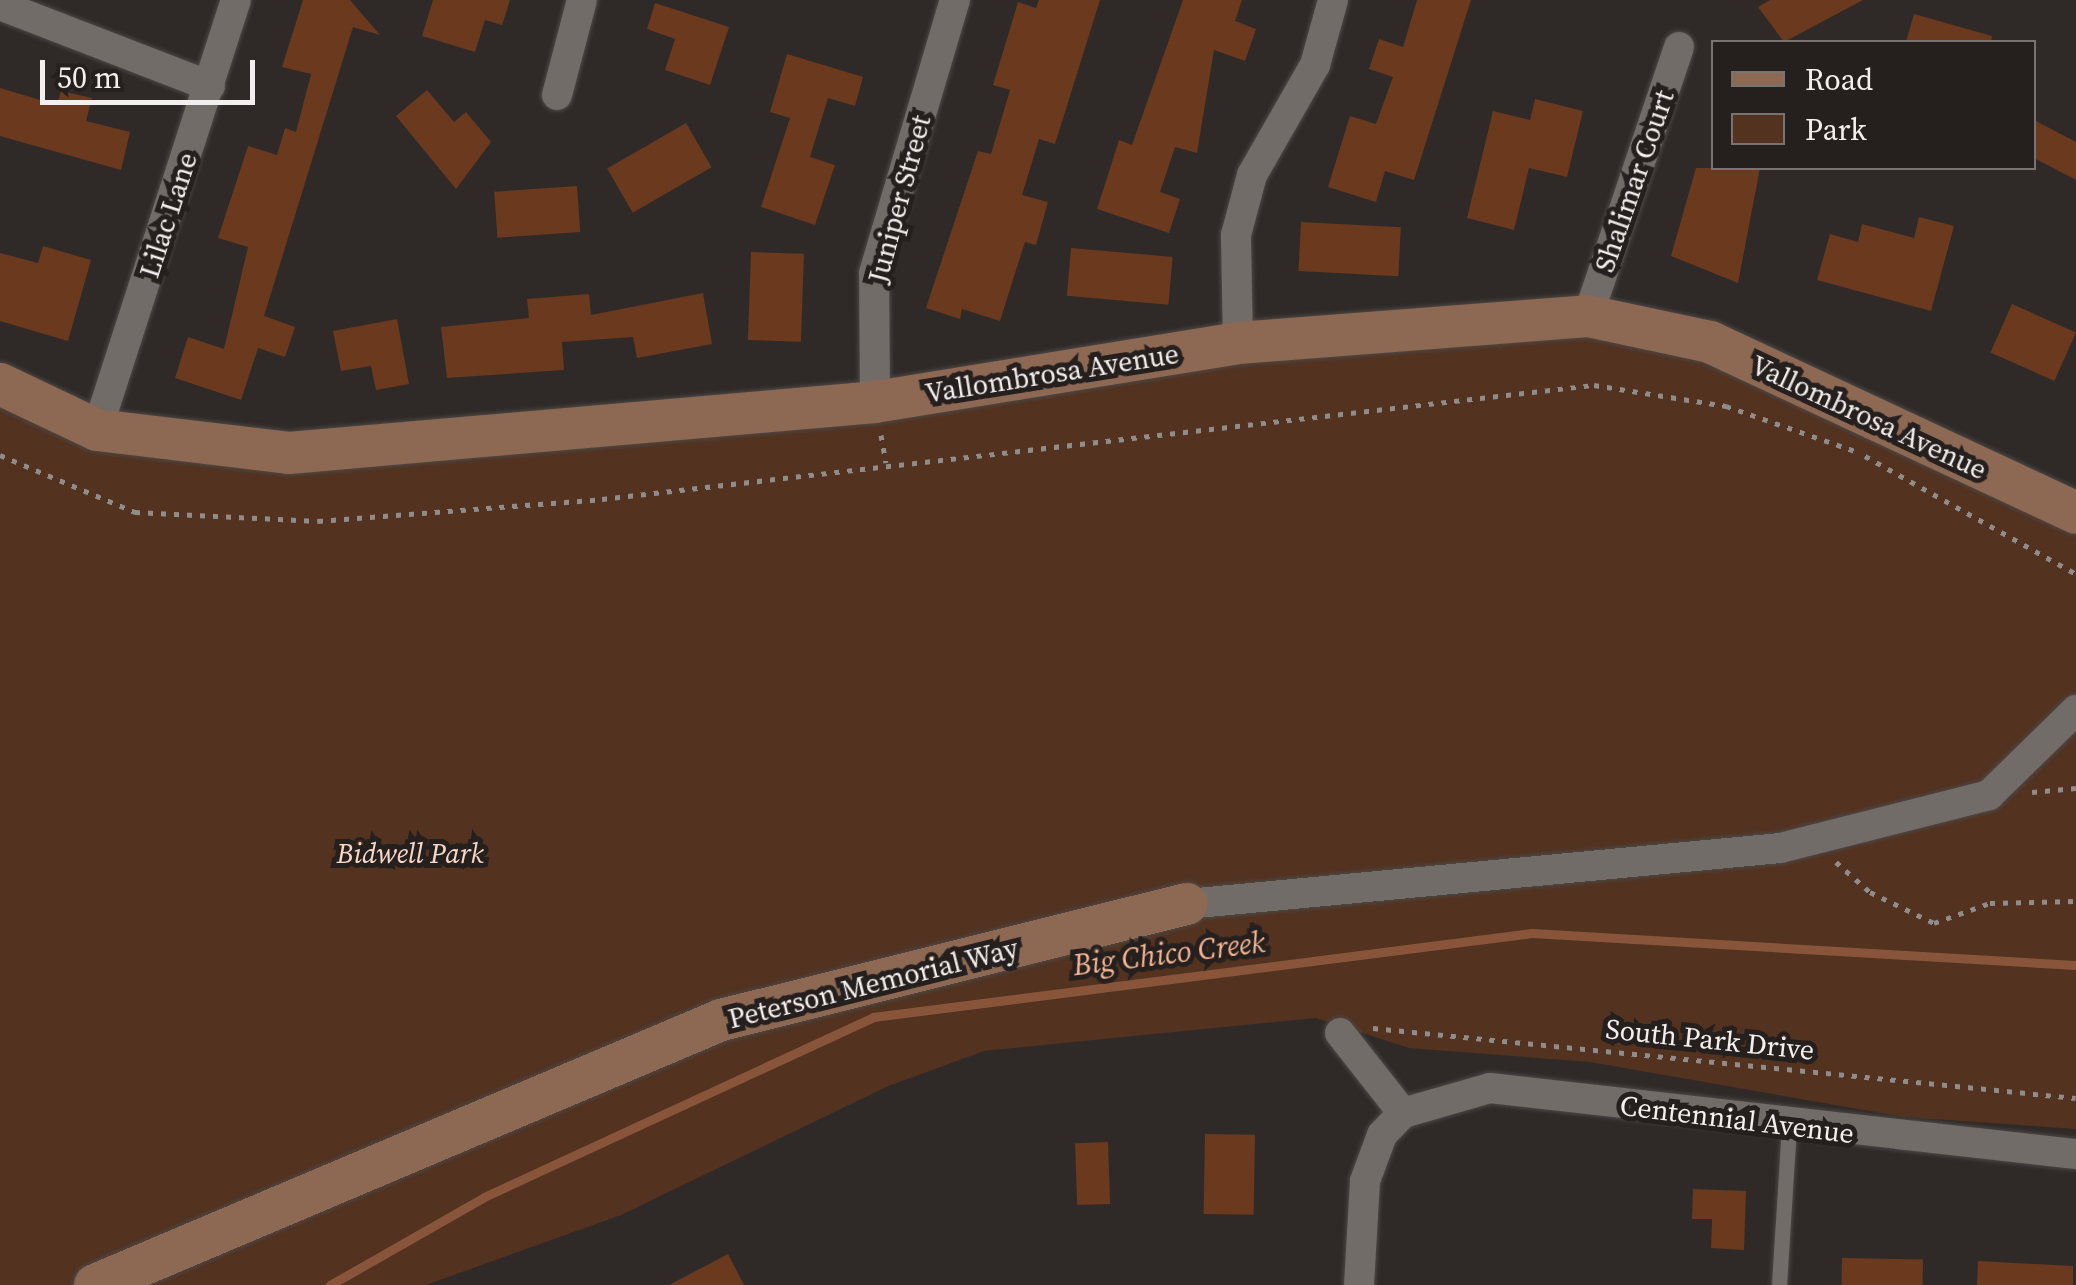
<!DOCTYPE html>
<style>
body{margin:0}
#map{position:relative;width:2076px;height:1285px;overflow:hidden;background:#2f2a28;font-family:"Source Serif 4",serif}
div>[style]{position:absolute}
.green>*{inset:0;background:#533220}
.stream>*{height:9px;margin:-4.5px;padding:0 4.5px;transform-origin:4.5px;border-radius:4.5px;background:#88553a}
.building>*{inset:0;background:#6a391e;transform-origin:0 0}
.path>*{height:5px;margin-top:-2.5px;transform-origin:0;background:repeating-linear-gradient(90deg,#908c8a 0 5px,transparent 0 13px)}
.roads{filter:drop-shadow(0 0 2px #4c4845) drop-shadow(0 0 2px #4c4845)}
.lane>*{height:15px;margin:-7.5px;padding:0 7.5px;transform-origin:7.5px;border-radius:7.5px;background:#726c69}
.street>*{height:30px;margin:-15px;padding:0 15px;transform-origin:15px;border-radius:15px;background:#726c69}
.secondary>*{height:42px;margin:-21px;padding:0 21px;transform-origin:21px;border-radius:21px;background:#8d6953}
span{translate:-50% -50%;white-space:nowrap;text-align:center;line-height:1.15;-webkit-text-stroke:10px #25201e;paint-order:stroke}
.street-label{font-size:28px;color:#f3efee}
.park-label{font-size:28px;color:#f9d8c7;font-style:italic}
.water-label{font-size:30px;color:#f6b695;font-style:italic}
.legend{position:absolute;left:1711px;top:40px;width:325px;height:130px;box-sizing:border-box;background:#25201e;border:2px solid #777371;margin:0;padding:12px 18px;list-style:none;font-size:30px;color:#f3efee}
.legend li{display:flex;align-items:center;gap:20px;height:50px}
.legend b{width:50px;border:2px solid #777371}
.scale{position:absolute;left:40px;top:60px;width:215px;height:45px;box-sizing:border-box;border:5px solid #f3efee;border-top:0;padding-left:12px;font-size:30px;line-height:35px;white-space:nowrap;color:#f3efee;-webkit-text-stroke:8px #25201e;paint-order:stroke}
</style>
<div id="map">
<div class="green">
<div style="clip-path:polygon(1479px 321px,1710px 342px,2076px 513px,2076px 1129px,1904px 1117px,1590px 1062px,1409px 1048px,1316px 1018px,984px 1051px,886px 1087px,621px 1215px,426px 1285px,0 1285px,0 386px,289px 453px)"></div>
</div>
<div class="stream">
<div style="left:330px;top:1285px;width:177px;rotate:-29.7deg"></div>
<div style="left:484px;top:1197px;width:429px;rotate:-24.8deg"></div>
<div style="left:873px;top:1017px;width:664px;rotate:-7.26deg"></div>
<div style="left:1532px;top:933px;width:545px;rotate:3.37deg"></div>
</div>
<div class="building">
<div style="clip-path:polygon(303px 0,350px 0,380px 35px,353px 27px,264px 316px,295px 327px,285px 357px,258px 348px,241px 400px,175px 378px,188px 337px,224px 349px,248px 247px,218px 238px,248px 146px,277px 155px,285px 128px,296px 132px,311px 74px,282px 67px)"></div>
<div style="clip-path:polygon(433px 0,510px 0,502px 25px,485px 20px,475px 52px,422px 36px)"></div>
<div style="clip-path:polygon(1039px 0,1100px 0,1055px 144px,1039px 139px,1022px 195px,1048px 202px,1036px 245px,1025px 242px,1000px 321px,962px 309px,960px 319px,926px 308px,978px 151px,991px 154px,1010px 90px,993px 85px,1018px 2px,1036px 8px)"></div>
<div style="clip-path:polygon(1183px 0,1242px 0,1235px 21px,1256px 29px,1245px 61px,1214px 50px,1197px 153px,1175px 147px,1160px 192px,1180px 199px,1169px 233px,1097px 209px,1119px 140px,1132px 145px)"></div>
<div style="clip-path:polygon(1417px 0,1471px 0,1414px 180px,1385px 171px,1376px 202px,1328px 187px,1350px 116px,1376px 124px,1393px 77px,1369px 69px,1379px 39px,1403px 47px)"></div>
<div style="clip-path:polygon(1770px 0,1863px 0,1784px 42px,1758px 7px)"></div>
<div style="clip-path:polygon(655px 3px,729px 27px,710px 85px,665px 70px,675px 39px,647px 29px)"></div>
<div style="clip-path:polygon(1914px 14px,1992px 36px,1991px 42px,1906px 42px)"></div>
<div style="clip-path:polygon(787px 54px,863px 77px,855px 106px,828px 98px,810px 157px,835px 165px,815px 225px,761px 207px,790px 118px,770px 112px)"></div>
<div style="clip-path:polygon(0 88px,57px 105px,61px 91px,92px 98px,86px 121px,130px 132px,121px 170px,0 136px)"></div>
<div style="clip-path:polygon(427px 90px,454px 122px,466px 112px,491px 142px,456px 189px,396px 116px)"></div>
<div style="clip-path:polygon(1535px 99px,1583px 111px,1567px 177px,1529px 168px,1514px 230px,1467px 218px,1493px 111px,1530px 120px)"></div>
<div style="clip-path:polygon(2034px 120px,2076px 142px,2076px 180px,2034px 158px)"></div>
<div style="left:686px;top:123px;width:51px;height:91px;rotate:60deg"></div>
<div style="clip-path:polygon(1696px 168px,1760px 168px,1738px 283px,1671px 256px)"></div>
<div style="left:577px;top:186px;width:46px;height:83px;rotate:86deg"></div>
<div style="clip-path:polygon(1919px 217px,1954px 226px,1931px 311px,1817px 280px,1830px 234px,1858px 242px,1862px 224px,1914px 238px)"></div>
<div style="left:1301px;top:222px;width:100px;height:49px;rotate:3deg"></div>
<div style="clip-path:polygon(43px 246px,91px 260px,68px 341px,0 321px,0 253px,38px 263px)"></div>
<div style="left:1071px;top:248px;width:102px;height:48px;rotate:5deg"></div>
<div style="left:751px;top:252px;width:53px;height:88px;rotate:2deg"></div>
<div style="clip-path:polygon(703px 293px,712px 344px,637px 358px,633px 337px,562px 342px,564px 370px,447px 378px,441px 327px,529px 318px,527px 299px,589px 294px,591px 315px)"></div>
<div style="left:2012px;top:304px;width:70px;height:53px;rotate:24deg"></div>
<div style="clip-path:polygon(397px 319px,409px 384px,376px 390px,371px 366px,341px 371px,333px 331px)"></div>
<div style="left:1205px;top:1134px;width:50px;height:80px;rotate:1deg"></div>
<div style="left:1108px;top:1142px;width:62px;height:33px;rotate:88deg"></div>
<div style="clip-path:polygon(1693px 1189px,1746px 1191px,1744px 1250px,1711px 1248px,1712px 1219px,1692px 1219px)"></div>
<div style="clip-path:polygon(728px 1254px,744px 1285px,669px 1285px)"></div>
<div style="left:1842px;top:1258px;width:81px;height:27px;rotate:1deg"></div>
<div style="clip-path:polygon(1978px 1261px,2073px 1266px,2073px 1285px,1977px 1285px)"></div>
</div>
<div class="path">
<div style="left:881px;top:435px;width:28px;rotate:80deg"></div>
<div style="left:0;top:455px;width:147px;rotate:22.9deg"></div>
<div style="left:135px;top:512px;width:183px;rotate:2.8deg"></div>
<div style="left:318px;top:521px;width:285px;rotate:-4.4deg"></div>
<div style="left:602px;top:499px;width:999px;rotate:-6.56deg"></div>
<div style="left:1594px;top:385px;width:134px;rotate:9deg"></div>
<div style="left:1726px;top:406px;width:137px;rotate:19.2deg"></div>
<div style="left:1865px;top:456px;width:242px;rotate:29.2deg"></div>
<div style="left:2032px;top:792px;width:44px;rotate:-5.2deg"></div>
<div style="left:1836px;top:862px;width:45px;rotate:41.4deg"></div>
<div style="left:1870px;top:892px;width:71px;rotate:25.8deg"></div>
<div style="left:1934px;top:923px;width:59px;rotate:-19.7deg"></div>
<div style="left:1990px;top:903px;width:86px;rotate:-1.3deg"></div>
<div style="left:1373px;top:1028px;width:706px;rotate:5.69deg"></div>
</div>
<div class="roads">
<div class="lane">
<div style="left:1779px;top:1285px;width:159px;rotate:-86.4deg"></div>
</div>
<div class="street">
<div style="left:0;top:5px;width:225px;rotate:21.1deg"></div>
<div style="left:557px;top:95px;width:98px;rotate:-75.3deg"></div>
<div style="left:1588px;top:316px;width:284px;rotate:-71.3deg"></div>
<div style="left:1238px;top:343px;width:108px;rotate:-91.1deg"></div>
<div style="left:1236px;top:235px;width:62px;rotate:-75.1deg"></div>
<div style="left:1252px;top:175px;width:127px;rotate:-60.2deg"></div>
<div style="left:1315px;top:65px;width:67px;rotate:-74.5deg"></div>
<div style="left:875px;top:402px;width:129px;rotate:-90.4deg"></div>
<div style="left:874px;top:273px;width:285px;rotate:-73.5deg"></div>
<div style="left:97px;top:430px;width:452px;rotate:-72.1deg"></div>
<div style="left:1187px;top:904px;width:596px;rotate:-5.39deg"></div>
<div style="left:1780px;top:848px;width:216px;rotate:-14.2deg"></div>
<div style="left:1989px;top:795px;width:122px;rotate:-44.3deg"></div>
<div style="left:1340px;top:1033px;width:102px;rotate:51.8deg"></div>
<div style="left:1403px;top:1113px;width:30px;rotate:134deg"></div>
<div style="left:1382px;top:1135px;width:49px;rotate:110.3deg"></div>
<div style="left:1365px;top:1181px;width:104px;rotate:93.3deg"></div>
<div style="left:1403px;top:1113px;width:91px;rotate:-16deg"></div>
<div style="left:1490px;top:1088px;width:590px;rotate:6.43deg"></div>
</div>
<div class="secondary">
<div style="left:0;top:384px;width:107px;rotate:25.4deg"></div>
<div style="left:97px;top:430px;width:193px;rotate:6.8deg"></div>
<div style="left:289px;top:453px;width:588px;rotate:-4.97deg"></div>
<div style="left:875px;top:402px;width:368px;rotate:-9.2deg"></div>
<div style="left:1238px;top:343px;width:351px;rotate:-4.4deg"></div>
<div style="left:1588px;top:316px;width:125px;rotate:12deg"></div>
<div style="left:1710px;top:342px;width:404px;rotate:25deg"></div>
<div style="left:95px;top:1285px;width:680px;rotate:-22.94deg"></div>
<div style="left:721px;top:1020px;width:480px;rotate:-14deg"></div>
</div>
</div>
<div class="street-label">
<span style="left:1634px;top:181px;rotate:-71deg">Shalimar Court</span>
<span style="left:899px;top:199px;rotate:-75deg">Juniper Street</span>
<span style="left:168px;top:215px;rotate:-72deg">Lilac Lane</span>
<span style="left:1052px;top:373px;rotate:-9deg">Vallombrosa Avenue</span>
<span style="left:1869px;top:417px;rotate:25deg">Vallombrosa Avenue</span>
<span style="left:873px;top:983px;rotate:-14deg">Peterson Memorial Way</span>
<span style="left:1710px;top:1039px;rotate:6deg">South Park Drive</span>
<span style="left:1737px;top:1119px;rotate:7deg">Centennial Avenue</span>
</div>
<div class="park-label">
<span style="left:410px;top:853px">Bidwell Park</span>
</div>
<div class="water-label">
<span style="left:1169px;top:954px;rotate:-7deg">Big Chico Creek</span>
</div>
<ul class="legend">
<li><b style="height:12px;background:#8d6953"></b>Road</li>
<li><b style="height:28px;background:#533220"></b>Park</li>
</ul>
<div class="scale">50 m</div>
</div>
